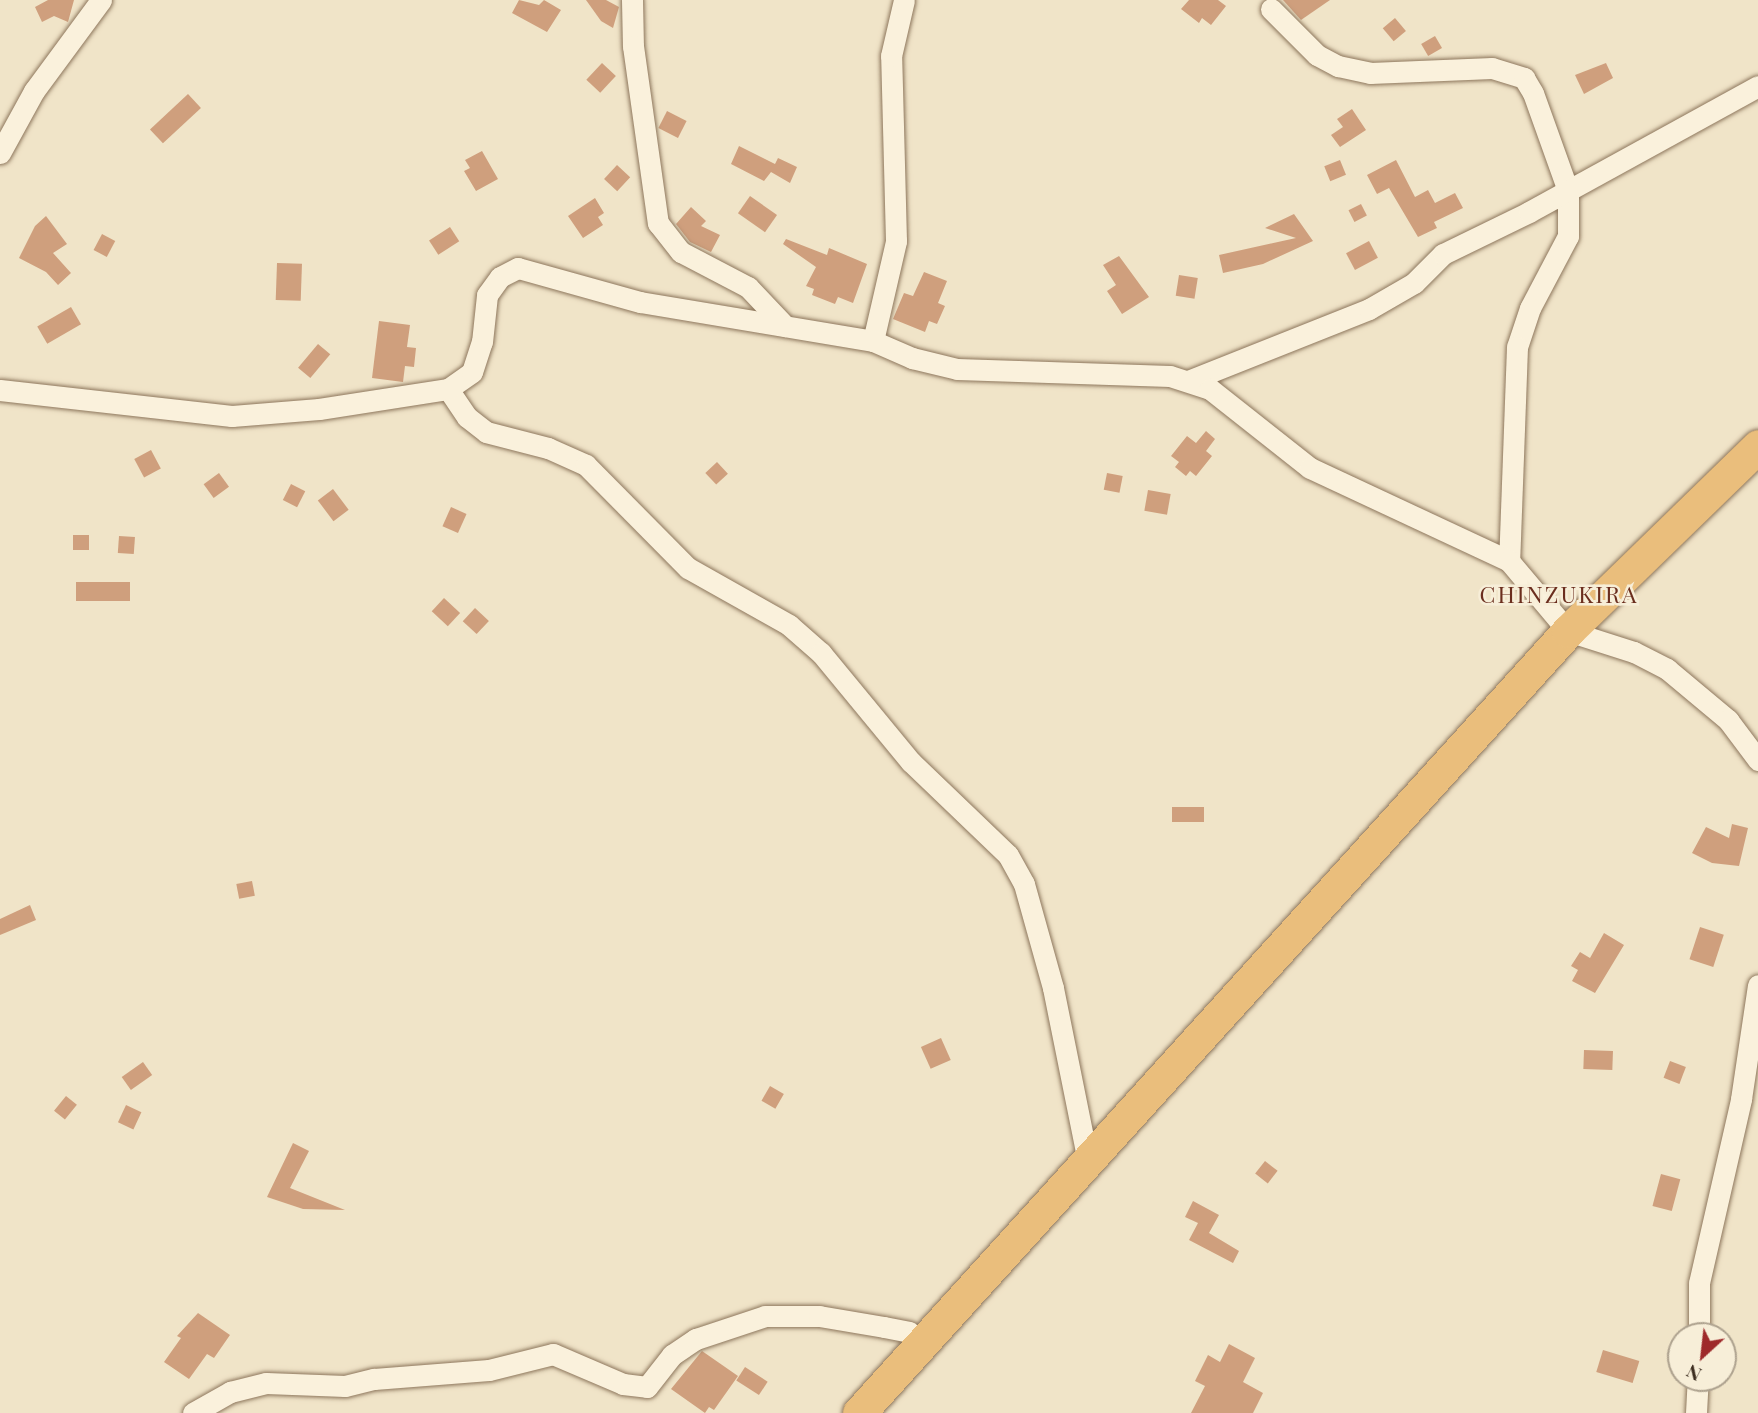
<!DOCTYPE html>
<style>
body{margin:0}
#map{position:relative;width:1758px;height:1413px;overflow:hidden;background:#f0e4c8;font-family:"Playfair Display",serif}
div>[style]{position:absolute}
.building>*{inset:0;background:#cf9f7d;transform-origin:0 0}
.roads{filter:drop-shadow(0 0 2px #8d765c) drop-shadow(0 0 2px #8d765c)}
.minor>*{height:21px;margin:-10.5px;padding:0 10.5px;transform-origin:10.5px;border-radius:10.5px;background:#faf1dc}
.trunk>*{height:33px;margin:-16.5px;padding:0 16.5px;transform-origin:16.5px;border-radius:16.5px;background:#eabe7c}
span{translate:-50% -50%;white-space:nowrap;text-align:center;line-height:1.15;-webkit-text-stroke:5px #f7eed8;paint-order:stroke}
.quarter-label{font-size:23px;color:#6b2e1e;letter-spacing:2px}
.north{position:absolute;left:1667px;top:1322px;width:70px;height:70px;box-sizing:border-box;background:#f7eed8;border:2px solid #ada18e;border-radius:50%;rotate:207deg;font-size:19px;font-weight:700;line-height:28px;text-align:center;color:#3d2e20}
.north::after{content:'';display:block;margin:auto;width:24px;height:32px;background:#9e2a2b;clip-path:polygon(50% 0,100% 100%,50% 72%,0 100%)}
</style>
<div id="map">
<div class="building">
<div style="clip-path:polygon(48px 0,74px 0,68px 22px,54px 16px,42px 22px,35px 7px)"></div>
<div style="clip-path:polygon(519px 0,539px 5px,544px 0,561px 10px,547px 32px,512px 13px)"></div>
<div style="clip-path:polygon(586px 0,606px 0,619px 7px,613px 28px,601px 21px)"></div>
<div style="clip-path:polygon(1189px 0,1218px 0,1226px 6px,1211px 25px,1202px 18px,1199px 23px,1181px 9px)"></div>
<div style="clip-path:polygon(1283px 0,1330px 0,1301px 20px)"></div>
<div style="left:1395px;top:18px;width:17px;height:16px;rotate:50deg"></div>
<div style="left:1435px;top:36px;width:14px;height:16px;rotate:60deg"></div>
<div style="left:602px;top:63px;width:19px;height:23px;rotate:43deg"></div>
<div style="clip-path:polygon(1606px 63px,1613px 78px,1584px 94px,1575px 75px)"></div>
<div style="left:188px;top:94px;width:19px;height:52px;rotate:47deg"></div>
<div style="clip-path:polygon(1352px 109px,1366px 130px,1340px 147px,1331px 135px,1343px 127px,1337px 119px)"></div>
<div style="left:667px;top:111px;width:22px;height:19px;rotate:27deg"></div>
<div style="clip-path:polygon(739px 146px,775px 164px,778px 158px,797px 167px,790px 183px,771px 172px,764px 181px,731px 164px)"></div>
<div style="clip-path:polygon(482px 151px,498px 179px,476px 191px,464px 171px,470px 168px,465px 160px)"></div>
<div style="left:1340px;top:160px;width:16px;height:17px;rotate:68deg"></div>
<div style="clip-path:polygon(1396px 160px,1415px 197px,1428px 190px,1435px 203px,1455px 193px,1463px 208px,1434px 222px,1437px 228px,1418px 237px,1389px 188px,1377px 194px,1367px 175px)"></div>
<div style="left:617px;top:165px;width:18px;height:19px;rotate:43deg"></div>
<div style="left:750px;top:196px;width:33px;height:21px;rotate:35deg"></div>
<div style="clip-path:polygon(595px 198px,604px 213px,598px 217px,603px 225px,583px 238px,568px 216px)"></div>
<div style="left:1361px;top:204px;width:13px;height:14px;rotate:63deg"></div>
<div style="clip-path:polygon(691px 207px,706px 221px,701px 226px,720px 235px,711px 252px,690px 242px,676px 224px)"></div>
<div style="clip-path:polygon(1294px 214px,1313px 241px,1263px 264px,1223px 273px,1219px 255px,1296px 238px,1265px 228px)"></div>
<div style="clip-path:polygon(46px 216px,67px 244px,53px 253px,71px 273px,58px 285px,46px 272px,19px 258px,35px 226px)"></div>
<div style="left:450px;top:227px;width:17px;height:25px;rotate:57deg"></div>
<div style="left:102px;top:234px;width:15px;height:18px;rotate:28deg"></div>
<div style="clip-path:polygon(786px 239px,827px 255px,829px 248px,867px 264px,853px 303px,838px 297px,835px 304px,812px 295px,814px 289px,806px 286px,816px 267px,783px 244px)"></div>
<div style="left:1369px;top:241px;width:19px;height:26px;rotate:62deg"></div>
<div style="clip-path:polygon(1119px 256px,1149px 297px,1122px 314px,1107px 291px,1116px 285px,1103px 265px)"></div>
<div style="left:277px;top:263px;width:25px;height:37px;rotate:2deg"></div>
<div style="clip-path:polygon(924px 272px,947px 281px,938px 303px,945px 306px,937px 324px,929px 321px,925px 332px,893px 319px,904px 293px,913px 296px)"></div>
<div style="left:1179px;top:275px;width:19px;height:21px;rotate:9deg"></div>
<div style="left:71px;top:307px;width:20px;height:39px;rotate:60deg"></div>
<div style="clip-path:polygon(379px 321px,410px 325px,407px 347px,416px 348px,414px 367px,405px 366px,403px 382px,372px 378px)"></div>
<div style="left:318px;top:344px;width:16px;height:31px;rotate:40deg"></div>
<div style="clip-path:polygon(1206px 431px,1215px 439px,1206px 451px,1212px 456px,1196px 476px,1190px 471px,1186px 476px,1175px 467px,1179px 462px,1171px 456px,1187px 436px,1196px 443px)"></div>
<div style="left:151px;top:450px;width:21px;height:19px;rotate:62deg"></div>
<div style="left:717px;top:462px;width:16px;height:16px;rotate:47deg"></div>
<div style="left:219px;top:473px;width:17px;height:19px;rotate:54deg"></div>
<div style="left:1107px;top:473px;width:16px;height:17px;rotate:11deg"></div>
<div style="left:291px;top:484px;width:16px;height:18px;rotate:27deg"></div>
<div style="left:333px;top:489px;width:26px;height:19px;rotate:53deg"></div>
<div style="left:1148px;top:490px;width:23px;height:21px;rotate:10deg"></div>
<div style="left:451px;top:507px;width:17px;height:21px;rotate:24deg"></div>
<div style="left:73px;top:535px;width:16px;height:15px"></div>
<div style="left:119px;top:536px;width:16px;height:17px;rotate:4deg"></div>
<div style="left:76px;top:582px;width:54px;height:19px"></div>
<div style="left:444px;top:598px;width:22px;height:18px;rotate:43deg"></div>
<div style="left:475px;top:608px;width:19px;height:18px;rotate:43deg"></div>
<div style="left:1172px;top:807px;width:32px;height:15px"></div>
<div style="clip-path:polygon(1732px 824px,1748px 828px,1739px 866px,1712px 863px,1692px 853px,1706px 827px,1729px 838px)"></div>
<div style="left:252px;top:881px;width:15px;height:16px;rotate:79deg"></div>
<div style="clip-path:polygon(30px 905px,36px 920px,0 935px,0 919px)"></div>
<div style="left:1700px;top:927px;width:25px;height:34px;rotate:18deg"></div>
<div style="clip-path:polygon(1604px 933px,1624px 945px,1595px 993px,1572px 981px,1578px 970px,1571px 966px,1580px 952px,1590px 958px)"></div>
<div style="left:941px;top:1038px;width:24px;height:22px;rotate:66deg"></div>
<div style="left:1584px;top:1050px;width:29px;height:19px;rotate:2deg"></div>
<div style="left:1670px;top:1061px;width:17px;height:18px;rotate:21deg"></div>
<div style="left:143px;top:1062px;width:16px;height:26px;rotate:55deg"></div>
<div style="left:770px;top:1086px;width:16px;height:17px;rotate:30deg"></div>
<div style="left:66px;top:1096px;width:14px;height:19px;rotate:39deg"></div>
<div style="left:126px;top:1105px;width:17px;height:19px;rotate:25deg"></div>
<div style="clip-path:polygon(293px 1143px,309px 1151px,290px 1188px,345px 1210px,303px 1209px,267px 1197px)"></div>
<div style="left:1265px;top:1161px;width:16px;height:16px;rotate:38deg"></div>
<div style="left:1661px;top:1174px;width:20px;height:33px;rotate:15deg"></div>
<div style="clip-path:polygon(1193px 1201px,1219px 1215px,1209px 1233px,1239px 1251px,1233px 1263px,1189px 1240px,1198px 1223px,1185px 1217px)"></div>
<div style="clip-path:polygon(198px 1313px,230px 1335px,214px 1358px,207px 1354px,189px 1379px,164px 1362px,181px 1338px,177px 1336px)"></div>
<div style="clip-path:polygon(1229px 1344px,1255px 1358px,1243px 1382px,1263px 1393px,1253px 1413px,1191px 1413px,1205px 1386px,1195px 1381px,1208px 1355px,1220px 1362px)"></div>
<div style="left:1603px;top:1350px;width:38px;height:23px;rotate:17deg"></div>
<div style="clip-path:polygon(702px 1351px,738px 1376px,714px 1410px,709px 1407px,705px 1413px,671px 1389px)"></div>
<div style="left:745px;top:1367px;width:27px;height:16px;rotate:33deg"></div>
</div>
<div class="roads">
<div class="minor">
<div style="left:632px;top:0;width:46px;rotate:88.8deg"></div>
<div style="left:633px;top:46px;width:179px;rotate:82deg"></div>
<div style="left:658px;top:223px;width:37px;rotate:52deg"></div>
<div style="left:681px;top:252px;width:76px;rotate:27.6deg"></div>
<div style="left:748px;top:287px;width:54px;rotate:46.5deg"></div>
<div style="left:1271px;top:9px;width:65px;rotate:45deg"></div>
<div style="left:1317px;top:55px;width:24px;rotate:28deg"></div>
<div style="left:1338px;top:66px;width:33px;rotate:12deg"></div>
<div style="left:1370px;top:73px;width:122px;rotate:-2.3deg"></div>
<div style="left:1492px;top:68px;width:34px;rotate:17deg"></div>
<div style="left:1524px;top:78px;width:17px;rotate:59deg"></div>
<div style="left:1533px;top:93px;width:104px;rotate:70.3deg"></div>
<div style="left:1568px;top:191px;width:45px;rotate:90deg"></div>
<div style="left:1568px;top:236px;width:81px;rotate:117.8deg"></div>
<div style="left:1530px;top:308px;width:41px;rotate:108.4deg"></div>
<div style="left:1517px;top:347px;width:214px;rotate:92.1deg"></div>
<div style="left:0;top:153px;width:71px;rotate:-61.3deg"></div>
<div style="left:34px;top:91px;width:113px;rotate:-53.6deg"></div>
<div style="left:873px;top:341px;width:103px;rotate:-77deg"></div>
<div style="left:896px;top:241px;width:185px;rotate:-91.5deg"></div>
<div style="left:891px;top:56px;width:57px;rotate:-76.9deg"></div>
<div style="left:1188px;top:381px;width:195px;rotate:-21.7deg"></div>
<div style="left:1369px;top:309px;width:52px;rotate:-30deg"></div>
<div style="left:1414px;top:283px;width:41px;rotate:-45deg"></div>
<div style="left:1443px;top:254px;width:96px;rotate:-26deg"></div>
<div style="left:1529px;top:212px;width:261px;rotate:-28.8deg"></div>
<div style="left:448px;top:389px;width:34px;rotate:56deg"></div>
<div style="left:467px;top:417px;width:24px;rotate:38deg"></div>
<div style="left:486px;top:432px;width:64px;rotate:14.5deg"></div>
<div style="left:548px;top:448px;width:42px;rotate:24.1deg"></div>
<div style="left:586px;top:465px;width:145px;rotate:45.3deg"></div>
<div style="left:688px;top:568px;width:116px;rotate:29.4deg"></div>
<div style="left:789px;top:625px;width:43px;rotate:41.2deg"></div>
<div style="left:821px;top:653px;width:141px;rotate:50.5deg"></div>
<div style="left:911px;top:762px;width:134px;rotate:43.8deg"></div>
<div style="left:1008px;top:855px;width:33px;rotate:61deg"></div>
<div style="left:1024px;top:884px;width:108px;rotate:74.4deg"></div>
<div style="left:1053px;top:988px;width:177px;rotate:78.6deg"></div>
<div style="left:0;top:390px;width:233px;rotate:6.4deg"></div>
<div style="left:232px;top:416px;width:87px;rotate:-4.6deg"></div>
<div style="left:319px;top:409px;width:131px;rotate:-8.8deg"></div>
<div style="left:448px;top:389px;width:29px;rotate:-35deg"></div>
<div style="left:472px;top:372px;width:32px;rotate:-72deg"></div>
<div style="left:482px;top:342px;width:47px;rotate:-83.9deg"></div>
<div style="left:487px;top:295px;width:22px;rotate:-54deg"></div>
<div style="left:500px;top:277px;width:20px;rotate:-27deg"></div>
<div style="left:518px;top:268px;width:127px;rotate:15.6deg"></div>
<div style="left:640px;top:302px;width:236px;rotate:9.5deg"></div>
<div style="left:873px;top:341px;width:43px;rotate:23.6deg"></div>
<div style="left:912px;top:358px;width:46px;rotate:13.7deg"></div>
<div style="left:957px;top:369px;width:213px;rotate:1.9deg"></div>
<div style="left:1170px;top:376px;width:42px;rotate:18deg"></div>
<div style="left:1210px;top:389px;width:127px;rotate:38.3deg"></div>
<div style="left:1310px;top:468px;width:220px;rotate:25deg"></div>
<div style="left:1509px;top:561px;width:92px;rotate:49.9deg"></div>
<div style="left:1568px;top:631px;width:69px;rotate:17.7deg"></div>
<div style="left:1634px;top:652px;width:37px;rotate:27deg"></div>
<div style="left:1667px;top:669px;width:80px;rotate:39.9deg"></div>
<div style="left:1728px;top:720px;width:50px;rotate:53.1deg"></div>
<div style="left:1699px;top:1336px;width:53px;rotate:-90deg"></div>
<div style="left:1699px;top:1283px;width:189px;rotate:-77.1deg"></div>
<div style="left:1741px;top:1099px;width:115px;rotate:-81.5deg"></div>
<div style="left:193px;top:1413px;width:43px;rotate:-29.6deg"></div>
<div style="left:230px;top:1392px;width:37px;rotate:-14deg"></div>
<div style="left:266px;top:1383px;width:79px;rotate:2.2deg"></div>
<div style="left:345px;top:1386px;width:30px;rotate:-14deg"></div>
<div style="left:374px;top:1379px;width:115px;rotate:-4.5deg"></div>
<div style="left:489px;top:1370px;width:66px;rotate:-14deg"></div>
<div style="left:553px;top:1354px;width:76px;rotate:23.2deg"></div>
<div style="left:623px;top:1384px;width:24px;rotate:7deg"></div>
<div style="left:647px;top:1387px;width:41px;rotate:-52deg"></div>
<div style="left:672px;top:1355px;width:29px;rotate:-34deg"></div>
<div style="left:696px;top:1339px;width:73px;rotate:-18.4deg"></div>
<div style="left:765px;top:1316px;width:54px"></div>
<div style="left:819px;top:1316px;width:66px;rotate:9.6deg"></div>
<div style="left:884px;top:1327px;width:25px;rotate:11deg"></div>
<div style="left:909px;top:1332px;width:18px;rotate:43deg"></div>
<div style="left:1696px;top:1413px;width:35px;rotate:-87deg"></div>
</div>
<div class="trunk">
<div style="left:859px;top:1413px;width:1056px;rotate:-47.8deg"></div>
<div style="left:1568px;top:631px;width:265px;rotate:-44.2deg"></div>
</div>
</div>
<div class="quarter-label">
<span style="left:1559px;top:594px">CHINZUKIRA</span>
</div>
<div class="north">N</div>
</div>
